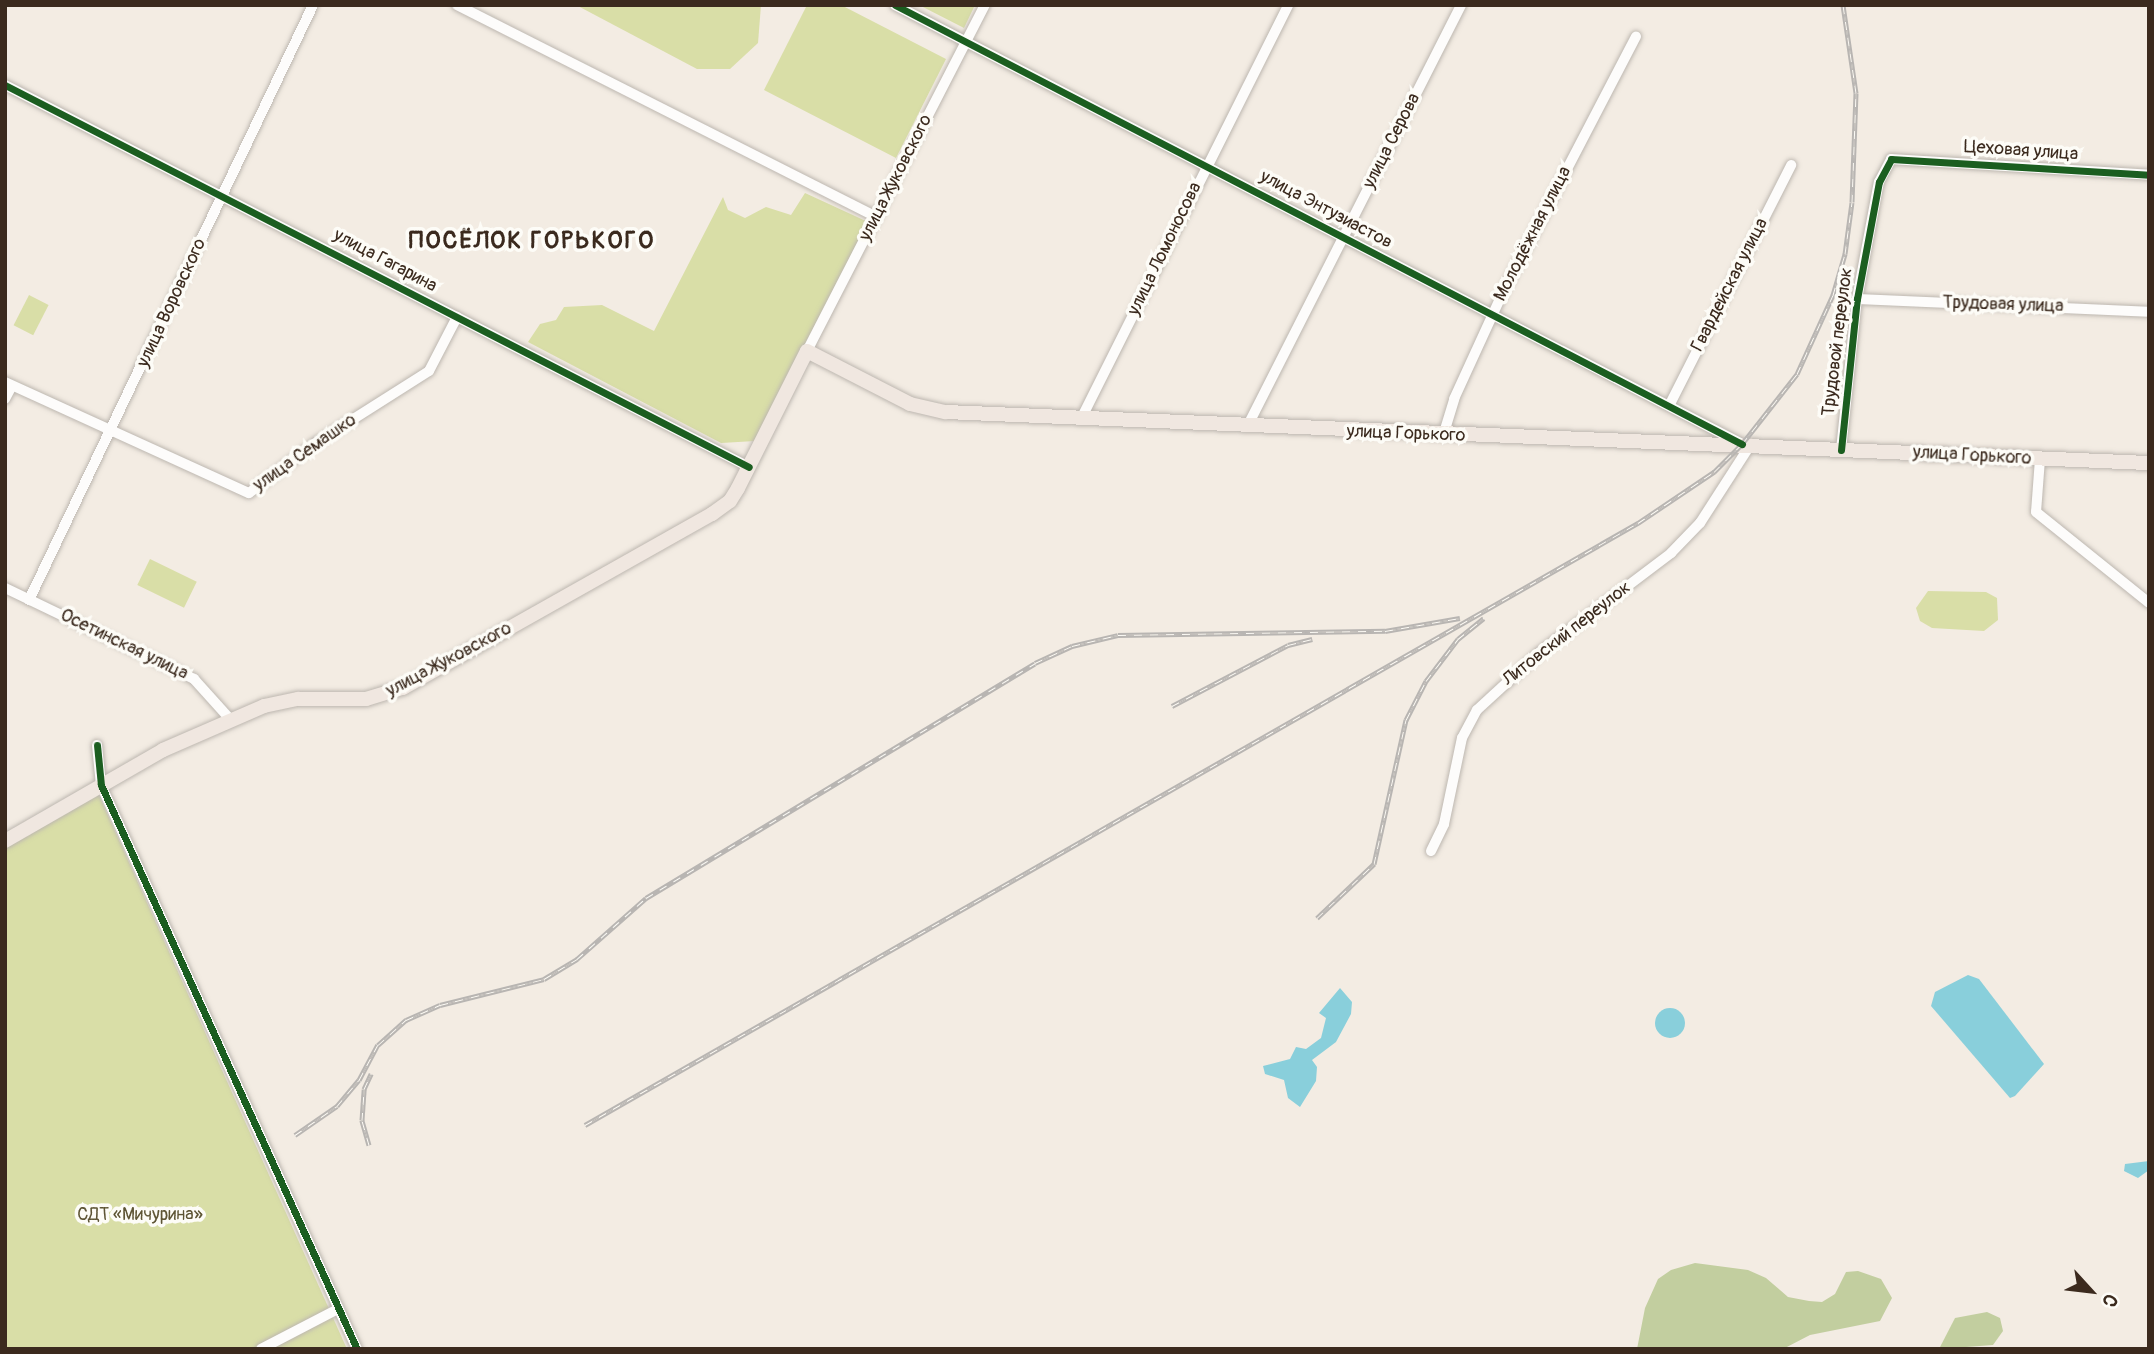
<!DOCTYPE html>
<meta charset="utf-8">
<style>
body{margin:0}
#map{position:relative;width:2154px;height:1354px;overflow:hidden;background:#f3ece3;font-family:Pangolin,sans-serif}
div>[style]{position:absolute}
.green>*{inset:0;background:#d9dea7;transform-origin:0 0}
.forest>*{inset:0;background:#c2ce9f}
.water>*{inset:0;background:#89cfdb}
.round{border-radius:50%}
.roads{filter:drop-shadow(0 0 2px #bdb7b0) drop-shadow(0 0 2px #bdb7b0)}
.minor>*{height:10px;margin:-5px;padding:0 5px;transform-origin:5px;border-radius:5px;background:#fdfcfb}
.major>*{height:14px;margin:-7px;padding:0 7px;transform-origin:7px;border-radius:7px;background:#f0e7e0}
.rail>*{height:5px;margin-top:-2.5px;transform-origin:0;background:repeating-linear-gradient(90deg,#fdfcf7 0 8px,#b8b5b2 0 16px);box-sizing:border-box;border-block:2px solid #b8b5b2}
.cycleway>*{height:7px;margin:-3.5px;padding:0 3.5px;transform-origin:3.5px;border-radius:3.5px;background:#1b5e20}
span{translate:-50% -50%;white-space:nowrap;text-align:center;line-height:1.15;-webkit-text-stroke:7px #fdfcf7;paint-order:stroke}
.street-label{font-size:18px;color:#3b2a1e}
.park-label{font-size:18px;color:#5d5434}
.district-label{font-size:24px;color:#3b2a1e;font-weight:700;letter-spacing:2px}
.frame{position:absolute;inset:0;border:7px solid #3b2a1e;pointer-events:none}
.north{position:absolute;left:2056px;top:1256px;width:70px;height:70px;-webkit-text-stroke:5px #fdfcf7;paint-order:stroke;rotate:117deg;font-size:19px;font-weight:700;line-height:28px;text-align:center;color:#3b2a1e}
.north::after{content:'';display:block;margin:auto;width:24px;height:32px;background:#3b2a1e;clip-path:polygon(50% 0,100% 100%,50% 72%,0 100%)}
</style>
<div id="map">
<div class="green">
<div style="clip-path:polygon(576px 5px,761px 5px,758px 43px,730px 69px,697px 69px)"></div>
<div style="clip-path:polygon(807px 5px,841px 5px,946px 59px,896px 158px,764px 90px)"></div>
<div style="clip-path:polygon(919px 5px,975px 5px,964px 28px)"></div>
<div style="clip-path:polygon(805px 193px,868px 222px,755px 441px,721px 443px,528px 342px,540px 324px,556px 320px,564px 307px,602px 305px,654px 331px,723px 197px,728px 210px,745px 218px,766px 207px,791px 215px)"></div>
<div style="left:29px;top:295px;width:22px;height:34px;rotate:27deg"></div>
<div style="left:150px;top:559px;width:52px;height:29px;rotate:26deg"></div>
<div style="clip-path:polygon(1928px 591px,1986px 592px,1997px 598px,1998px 620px,1984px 631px,1932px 628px,1920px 621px,1916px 608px)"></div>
<div style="clip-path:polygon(97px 791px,347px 1349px,5px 1349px,5px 836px)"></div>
</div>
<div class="forest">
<div style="clip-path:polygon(1695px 1263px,1748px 1270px,1766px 1278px,1788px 1297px,1809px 1301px,1822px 1302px,1835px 1294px,1846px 1272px,1858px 1271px,1881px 1279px,1892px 1298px,1880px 1321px,1810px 1335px,1783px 1349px,1637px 1349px,1645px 1308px,1658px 1279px,1671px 1270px)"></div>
<div style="clip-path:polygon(1987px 1312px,2000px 1318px,2003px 1331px,1993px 1345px,1939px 1349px,1955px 1318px)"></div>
</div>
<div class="water">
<div style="clip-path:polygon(1968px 975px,1979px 979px,2044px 1064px,2015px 1096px,2010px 1098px,1931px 1006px,1935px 992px)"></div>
<div style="clip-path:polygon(1340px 988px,1352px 1002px,1351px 1014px,1336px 1042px,1312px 1060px,1317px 1067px,1316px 1081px,1300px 1107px,1288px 1098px,1284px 1080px,1265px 1074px,1263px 1066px,1290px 1059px,1296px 1047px,1306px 1049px,1321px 1038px,1326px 1018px,1319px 1013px)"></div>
<div class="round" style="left:1655px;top:1008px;width:30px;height:30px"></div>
<div style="clip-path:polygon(2149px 1161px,2149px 1170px,2138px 1178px,2124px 1171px,2125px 1164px)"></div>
</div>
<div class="roads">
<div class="minor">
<div style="left:457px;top:5px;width:470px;rotate:26.8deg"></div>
<div style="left:895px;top:5px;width:954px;rotate:27.4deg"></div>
<div style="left:5px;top:85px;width:836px;rotate:27.18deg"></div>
<div style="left:1857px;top:299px;width:292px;rotate:2.5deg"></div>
<div style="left:807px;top:351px;width:389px;rotate:-62.8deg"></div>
<div style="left:5px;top:382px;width:268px;rotate:24.5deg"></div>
<div style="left:249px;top:493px;width:81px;rotate:-37deg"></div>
<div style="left:314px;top:444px;width:136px;rotate:-32.4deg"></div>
<div style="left:429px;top:371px;width:61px;rotate:-62.6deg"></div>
<div style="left:5px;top:399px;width:15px;rotate:-62deg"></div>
<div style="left:1670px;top:404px;width:268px;rotate:-63.1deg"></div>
<div style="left:1081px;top:419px;width:463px;rotate:-63.4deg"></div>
<div style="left:1247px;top:427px;width:473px;rotate:-63.1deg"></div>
<div style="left:1443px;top:436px;width:39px;rotate:-73deg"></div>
<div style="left:1454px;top:399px;width:118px;rotate:-65.4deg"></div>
<div style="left:1503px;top:292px;width:288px;rotate:-62.5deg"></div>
<div style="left:1841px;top:450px;width:152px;rotate:-84deg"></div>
<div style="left:1857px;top:299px;width:119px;rotate:-79.4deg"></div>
<div style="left:1879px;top:182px;width:26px;rotate:-62deg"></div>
<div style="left:1891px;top:159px;width:258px;rotate:3.5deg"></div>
<div style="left:2040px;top:459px;width:53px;rotate:94.3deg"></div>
<div style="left:2036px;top:512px;width:145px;rotate:38.8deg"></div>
<div style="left:5px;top:588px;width:210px;rotate:25.7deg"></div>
<div style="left:194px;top:679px;width:54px;rotate:48deg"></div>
<div style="left:29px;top:600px;width:659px;rotate:-64.48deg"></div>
<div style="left:97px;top:745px;width:40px;rotate:84.3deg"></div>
<div style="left:101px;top:785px;width:619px;rotate:65.59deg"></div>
<div style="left:1431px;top:851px;width:30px;rotate:-64deg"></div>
<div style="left:1444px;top:824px;width:88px;rotate:-78.2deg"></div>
<div style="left:1462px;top:738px;width:32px;rotate:-62deg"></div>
<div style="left:1477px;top:710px;width:84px;rotate:-42.6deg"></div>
<div style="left:1539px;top:653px;width:166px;rotate:-37.1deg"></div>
<div style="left:1671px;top:553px;width:42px;rotate:-46deg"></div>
<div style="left:1700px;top:523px;width:94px;rotate:-57.2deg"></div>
<div style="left:261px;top:1349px;width:87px;rotate:-27.5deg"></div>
</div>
<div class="major">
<div style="left:5px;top:841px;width:182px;rotate:-29.9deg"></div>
<div style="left:163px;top:750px;width:110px;rotate:-23.5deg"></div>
<div style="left:264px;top:706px;width:35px;rotate:-12deg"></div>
<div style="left:298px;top:699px;width:68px"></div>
<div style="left:366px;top:699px;width:39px;rotate:-17deg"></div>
<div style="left:403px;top:688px;width:355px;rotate:-29.4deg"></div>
<div style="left:712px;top:514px;width:22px;rotate:-36deg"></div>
<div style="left:730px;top:501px;width:15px;rotate:-58deg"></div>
<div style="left:738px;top:488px;width:153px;rotate:-63.3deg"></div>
<div style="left:807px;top:351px;width:116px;rotate:27.2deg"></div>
<div style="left:910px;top:404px;width:37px;rotate:13deg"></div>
<div style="left:946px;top:412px;width:1204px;rotate:2.43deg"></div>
</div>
</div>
<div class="rail">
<div style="left:1172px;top:706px;width:131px;rotate:-27.7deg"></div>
<div style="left:1288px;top:645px;width:25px;rotate:-14deg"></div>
<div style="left:1317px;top:918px;width:79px;rotate:-43.5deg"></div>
<div style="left:1374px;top:864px;width:148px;rotate:-77.5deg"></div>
<div style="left:1406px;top:720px;width:44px;rotate:-62.9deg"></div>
<div style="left:1426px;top:681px;width:53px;rotate:-52.7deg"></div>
<div style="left:1458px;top:639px;width:33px;rotate:-39deg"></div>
<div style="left:585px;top:1125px;width:1213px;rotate:-29.76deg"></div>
<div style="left:1638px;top:523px;width:92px;rotate:-33.9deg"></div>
<div style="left:1714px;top:472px;width:40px;rotate:-45deg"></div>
<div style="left:1742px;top:444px;width:89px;rotate:-51.8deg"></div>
<div style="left:1797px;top:374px;width:87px;rotate:-65.5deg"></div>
<div style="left:1833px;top:295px;width:43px;rotate:-73.7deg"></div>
<div style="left:1845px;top:254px;width:52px;rotate:-82.3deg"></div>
<div style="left:1852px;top:202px;width:109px;rotate:-87.9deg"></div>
<div style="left:1856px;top:93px;width:89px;rotate:-98.4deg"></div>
<div style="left:295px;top:1135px;width:51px;rotate:-34.6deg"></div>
<div style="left:337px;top:1106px;width:34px;rotate:-50deg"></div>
<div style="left:359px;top:1080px;width:40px;rotate:-62deg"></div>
<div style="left:378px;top:1045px;width:38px;rotate:-42deg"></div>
<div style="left:406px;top:1020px;width:37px;rotate:-24deg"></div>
<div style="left:440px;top:1005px;width:107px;rotate:-14deg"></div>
<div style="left:544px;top:979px;width:39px;rotate:-31deg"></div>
<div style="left:577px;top:959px;width:92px;rotate:-41.5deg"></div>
<div style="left:646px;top:898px;width:454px;rotate:-31.1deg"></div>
<div style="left:1035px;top:663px;width:41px;rotate:-24.7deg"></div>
<div style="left:1072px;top:646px;width:47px;rotate:-13.4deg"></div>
<div style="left:1118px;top:635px;width:267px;rotate:-0.9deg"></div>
<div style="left:1385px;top:631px;width:76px;rotate:-9.8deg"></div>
<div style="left:369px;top:1145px;width:26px;rotate:-106deg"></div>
<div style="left:362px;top:1120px;width:31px;rotate:-86deg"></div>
<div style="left:364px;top:1089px;width:17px;rotate:-65deg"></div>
</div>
<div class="cycleway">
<div style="left:895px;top:5px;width:954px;rotate:27.4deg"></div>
<div style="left:5px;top:85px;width:836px;rotate:27.18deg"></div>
<div style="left:1841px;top:450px;width:152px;rotate:-84deg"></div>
<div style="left:1857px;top:299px;width:119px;rotate:-79.4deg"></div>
<div style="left:1879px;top:182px;width:26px;rotate:-62deg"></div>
<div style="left:1891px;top:159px;width:258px;rotate:3.5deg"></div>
<div style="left:97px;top:745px;width:40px;rotate:84.3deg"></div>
<div style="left:101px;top:785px;width:619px;rotate:65.59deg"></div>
</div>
<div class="street-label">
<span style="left:1392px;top:141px;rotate:-63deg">улица Серова</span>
<span style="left:2021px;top:151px;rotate:4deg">Цеховая улица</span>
<span style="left:896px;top:178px;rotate:-63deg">улица Жуковского</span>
<span style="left:1326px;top:210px;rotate:28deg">улица Энтузиастов</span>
<span style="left:1533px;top:234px;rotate:-63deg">Молодёжная улица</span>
<span style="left:1165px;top:249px;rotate:-64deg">улица Ломоносова</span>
<span style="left:385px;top:261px;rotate:28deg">улица Гагарина</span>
<span style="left:1730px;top:285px;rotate:-63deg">Гвардейская улица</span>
<span style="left:172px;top:303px;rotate:-65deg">улица Воровского</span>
<span style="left:2003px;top:305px;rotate:2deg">Трудовая улица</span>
<span style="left:1838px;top:342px;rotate:-83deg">Трудовой переулок</span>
<span style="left:1406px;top:434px;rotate:2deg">улица Горького</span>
<span style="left:305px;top:453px;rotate:-35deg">улица Семашко</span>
<span style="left:1972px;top:456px;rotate:3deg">улица Горького</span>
<span style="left:1567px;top:634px;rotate:-38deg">Литовский переулок</span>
<span style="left:124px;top:645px;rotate:26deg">Осетинская улица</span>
<span style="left:449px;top:660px;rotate:-28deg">улица Жуковского</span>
</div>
<div class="park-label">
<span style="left:140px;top:1215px">СДТ «Мичурина»</span>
</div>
<div class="district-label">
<span style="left:532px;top:241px">ПОСЁЛОК ГОРЬКОГО</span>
</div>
<div class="frame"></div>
<div class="north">С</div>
</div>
